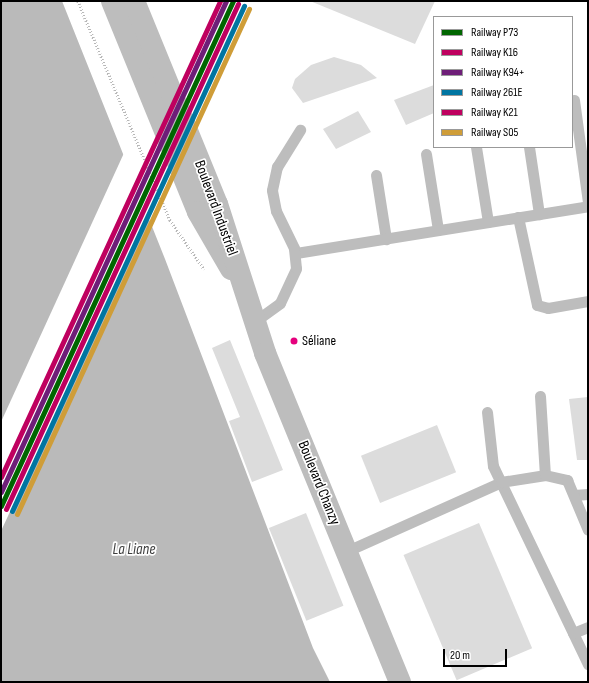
<!DOCTYPE html>
<meta charset="utf-8">
<style>
body{margin:0}
#map{position:relative;width:589px;height:683px;overflow:hidden;background:#fff;font-family:"Sofia Sans Condensed",sans-serif}
div>[style]{position:absolute}
.water>*{inset:0;background:#bababa}
.pier>*{inset:0;background:#fff}
.building>*{inset:0;background:#dcdcdc;transform-origin:0 0}
.path>*{height:2.5px;margin-top:-1.25px;transform-origin:0;background:repeating-linear-gradient(90deg,#b8b8b8 0 1px,transparent 0 3px)}
.service>*{height:11px;margin:-5.5px;padding:0 5.5px;transform-origin:5.5px;border-radius:5.5px;background:#bdbdbd}
.tertiary>*{height:22px;margin:-11px;padding:0 11px;transform-origin:11px;border-radius:11px;background:#bdbdbd}
.rail-1>*{height:5px;margin:-2.5px;padding:0 2.5px;transform-origin:2.5px;border-radius:2.5px;background:#060}
.rail-2>*{height:5px;margin:-2.5px;padding:0 2.5px;transform-origin:2.5px;border-radius:2.5px;background:#bf005f}
.rail-3>*{height:5px;margin:-2.5px;padding:0 2.5px;transform-origin:2.5px;border-radius:2.5px;background:#6e1e78}
.rail-4>*{height:5px;margin:-2.5px;padding:0 2.5px;transform-origin:2.5px;border-radius:2.5px;background:#0075a1}
.rail-5>*{height:5px;margin:-2.5px;padding:0 2.5px;transform-origin:2.5px;border-radius:2.5px;background:#bf005f}
.rail-6>*{height:5px;margin:-2.5px;padding:0 2.5px;transform-origin:2.5px;border-radius:2.5px;background:#cf9d38}
.dots>*{width:11px;height:11px;translate:-50% -50%;box-sizing:border-box;border:2px solid #fff;border-radius:50%}
span{translate:-50% -50%;white-space:nowrap;text-align:center;line-height:1.15;-webkit-text-stroke:3.5px #fff;paint-order:stroke}
.bus-label{font-size:14px;color:#000}
.left{translate:0 -50%;text-align:left}
.street-label{font-size:15px;color:#000}
.water-label{font-size:16px;color:#3e3e3e;font-style:italic}
.frame{position:absolute;inset:0;border:2px solid #000;pointer-events:none}
.legend{position:absolute;left:433px;top:16px;width:140px;height:132px;box-sizing:border-box;background:#fff;border:1px solid #999;margin:0;padding:5px 7px;list-style:none;font-size:12px;color:#000}
.legend li{display:flex;align-items:center;gap:8px;height:20px}
.legend b{width:20px;border:1px solid #999}
.scale{position:absolute;left:443px;top:649px;width:64px;height:18px;box-sizing:border-box;border:2px solid #000;border-top:0;padding-left:5px;font-size:12px;line-height:14px;white-space:nowrap;color:#000;-webkit-text-stroke:3px #fff;paint-order:stroke}
</style>
<div id="map">
<div class="water">
<div style="clip-path:polygon(1px 1px,62px 1px,165px 259px,313px 648px,330px 682px,1px 682px)"></div>
</div>
<div class="pier">
<div style="clip-path:polygon(124px 153px,149px 214px,1px 531px,1px 422px)"></div>
</div>
<div class="building">
<div style="clip-path:polygon(310px 1px,435px 1px,415px 44px)"></div>
<div style="clip-path:polygon(334px 57px,361px 65px,377px 78px,303px 103px,292px 88px,295px 79px,311px 65px)"></div>
<div style="clip-path:polygon(434px 85px,434px 113px,406px 125px,394px 100px)"></div>
<div style="clip-path:polygon(358px 111px,371px 132px,336px 149px,323px 129px)"></div>
<div style="clip-path:polygon(230px 340px,283px 470px,252px 482px,229px 421px,240px 417px,212px 348px)"></div>
<div style="clip-path:polygon(588px 397px,588px 460px,577px 460px,569px 399px)"></div>
<div style="left:437px;top:425px;width:51px;height:82px;rotate:68deg"></div>
<div style="left:306px;top:513px;width:100px;height:40px;rotate:68deg"></div>
<div style="left:479px;top:523px;width:136px;height:82px;rotate:67deg"></div>
</div>
<div class="path">
<div style="left:78px;top:1px;width:238px;rotate:67.2deg"></div>
<div style="left:170px;top:220px;width:60px;rotate:55.2deg"></div>
</div>
<div class="service">
<div style="left:574px;top:100px;width:103px;rotate:82.2deg"></div>
<div style="left:476px;top:147px;width:76px;rotate:80.9deg"></div>
<div style="left:529px;top:147px;width:68px;rotate:81.5deg"></div>
<div style="left:426px;top:154px;width:77px;rotate:81deg"></div>
<div style="left:376px;top:175px;width:65px;rotate:81.1deg"></div>
<div style="left:518px;top:217px;width:90px;rotate:77.8deg"></div>
<div style="left:537px;top:305px;width:11px;rotate:15deg"></div>
<div style="left:548px;top:308px;width:41px;rotate:-9.9deg"></div>
<div style="left:296px;top:253px;width:296px;rotate:-9.1deg"></div>
<div style="left:254px;top:322px;width:32px;rotate:-36deg"></div>
<div style="left:280px;top:303px;width:38px;rotate:-65deg"></div>
<div style="left:296px;top:268px;width:20px;rotate:-96deg"></div>
<div style="left:294px;top:248px;width:41px;rotate:-115.9deg"></div>
<div style="left:276px;top:211px;width:21px;rotate:-101deg"></div>
<div style="left:272px;top:190px;width:24px;rotate:-78deg"></div>
<div style="left:277px;top:167px;width:44px;rotate:-58.1deg"></div>
<div style="left:540px;top:396px;width:79px;rotate:86.4deg"></div>
<div style="left:487px;top:412px;width:54px;rotate:83.7deg"></div>
<div style="left:493px;top:466px;width:220px;rotate:64.4deg"></div>
<div style="left:574px;top:495px;width:14px;rotate:-4deg"></div>
<div style="left:347px;top:551px;width:169px;rotate:-24.1deg"></div>
<div style="left:501px;top:482px;width:45px;rotate:-9deg"></div>
<div style="left:545px;top:475px;width:23px;rotate:13deg"></div>
<div style="left:567px;top:480px;width:54px;rotate:67.2deg"></div>
<div style="left:573px;top:633px;width:16px;rotate:-22deg"></div>
</div>
<div class="tertiary">
<div style="left:112px;top:1px;width:228px;rotate:67.8deg"></div>
<div style="left:198px;top:212px;width:66px;rotate:59.9deg"></div>
<div style="left:134px;top:1px;width:219px;rotate:67.8deg"></div>
<div style="left:217px;top:204px;width:157px;rotate:72.1deg"></div>
<div style="left:265px;top:353px;width:356px;rotate:67.7deg"></div>
</div>
<div class="rail-1">
<div style="left:1px;top:506px;width:556px;rotate:-65.33deg"></div>
</div>
<div class="rail-2">
<div style="left:6px;top:509px;width:556px;rotate:-65.33deg"></div>
</div>
<div class="rail-3">
<div style="left:1px;top:492px;width:540px;rotate:-65.38deg"></div>
</div>
<div class="rail-4">
<div style="left:12px;top:511px;width:556px;rotate:-65.33deg"></div>
</div>
<div class="rail-5">
<div style="left:1px;top:477px;width:524px;rotate:-65.29deg"></div>
</div>
<div class="rail-6">
<div style="left:17px;top:514px;width:556px;rotate:-65.33deg"></div>
</div>
<div class="dots">
<div style="left:294px;top:341px;background:#e5007d"></div>
</div>
<div class="bus-label">
<span class="left" style="left:302px;top:341px">Séliane</span>
</div>
<div class="street-label">
<span style="left:216px;top:208px;rotate:70deg">Boulevard Industriel</span>
<span style="left:319px;top:483px;rotate:68deg">Boulevard Chanzy</span>
</div>
<div class="water-label">
<span style="left:134px;top:550px">La Liane</span>
</div>
<div class="frame"></div>
<ul class="legend">
<li><b style="height:5px;background:#060"></b>Railway P73</li>
<li><b style="height:5px;background:#bf005f"></b>Railway K16</li>
<li><b style="height:5px;background:#6e1e78"></b>Railway K94+</li>
<li><b style="height:5px;background:#0075a1"></b>Railway 261E</li>
<li><b style="height:5px;background:#bf005f"></b>Railway K21</li>
<li><b style="height:5px;background:#cf9d38"></b>Railway S05</li>
</ul>
<div class="scale">20 m</div>
</div>
